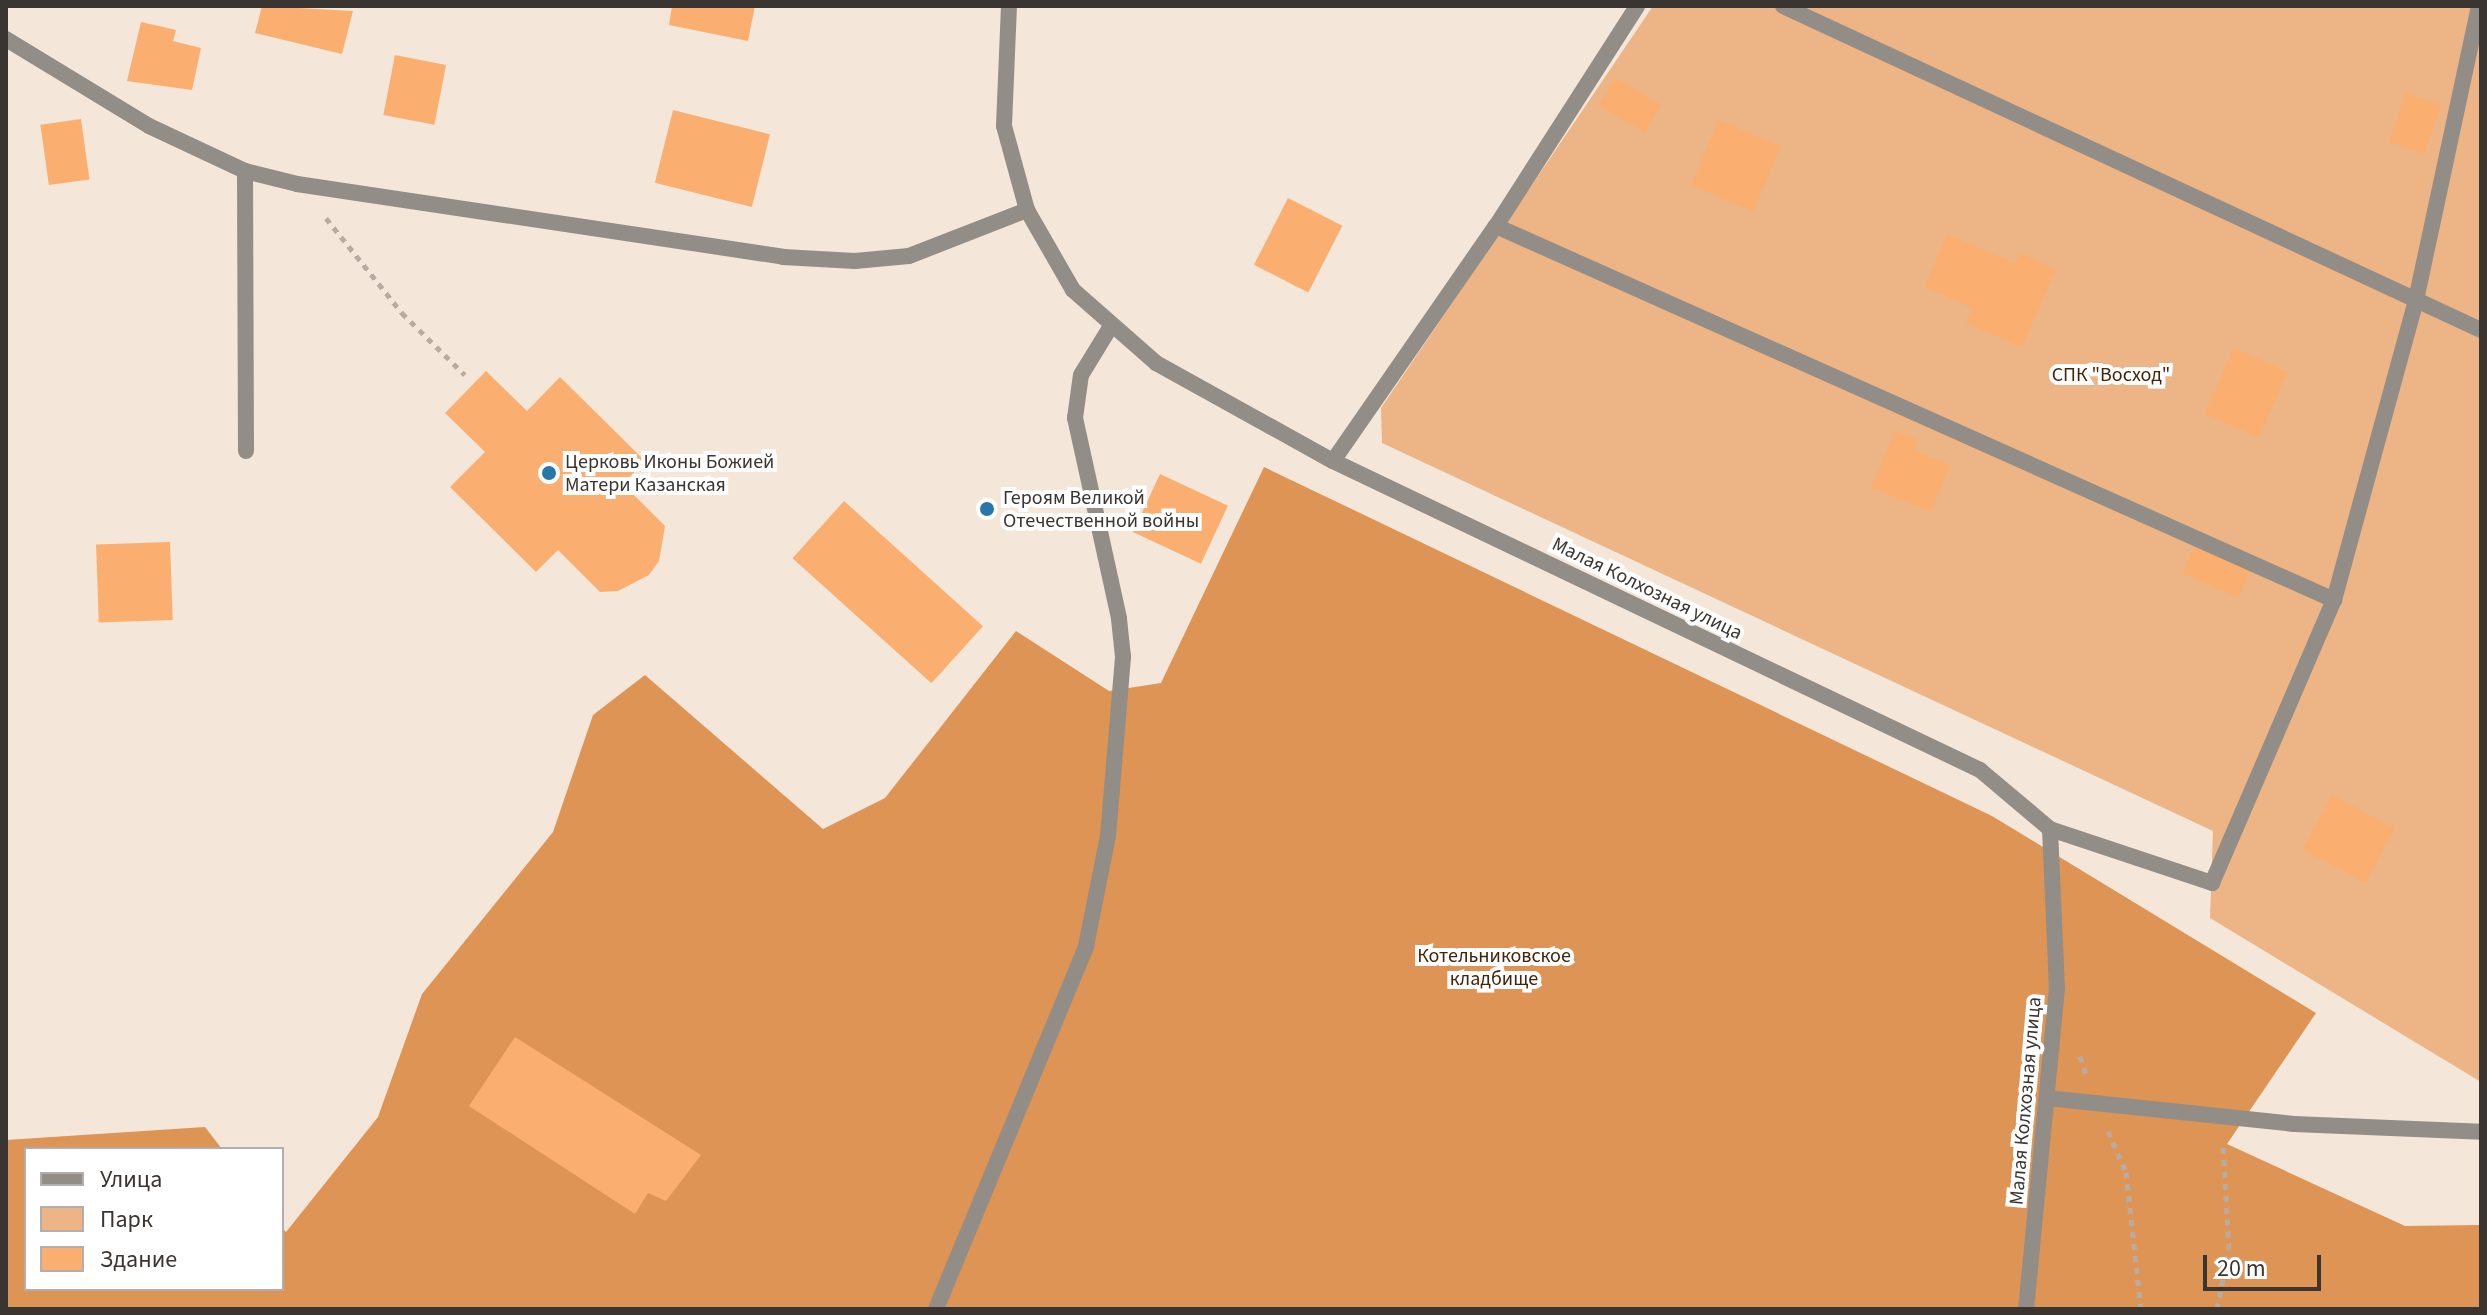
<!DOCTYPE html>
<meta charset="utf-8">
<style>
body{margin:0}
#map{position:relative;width:2487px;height:1315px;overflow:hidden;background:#f5e6da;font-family:"Source Sans 3",sans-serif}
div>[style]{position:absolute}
.green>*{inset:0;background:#edb485}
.forest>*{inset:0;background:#dd9455}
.building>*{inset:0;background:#faaf70;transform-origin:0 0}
.path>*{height:5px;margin-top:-2.5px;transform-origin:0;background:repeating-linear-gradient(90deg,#b8aca2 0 6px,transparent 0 12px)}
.service>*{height:16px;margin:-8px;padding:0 8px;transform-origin:8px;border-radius:8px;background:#938d88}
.minor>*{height:16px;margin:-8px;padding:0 8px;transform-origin:8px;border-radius:8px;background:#938d88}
.tertiary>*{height:16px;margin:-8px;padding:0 8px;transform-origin:8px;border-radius:8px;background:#938d88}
.dots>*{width:22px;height:22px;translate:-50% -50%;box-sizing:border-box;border:4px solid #fff;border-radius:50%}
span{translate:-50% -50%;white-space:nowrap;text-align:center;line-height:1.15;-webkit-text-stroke:8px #fff;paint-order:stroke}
.park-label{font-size:20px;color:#422509}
.poi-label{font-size:20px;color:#3b3531}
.left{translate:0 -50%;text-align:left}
.street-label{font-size:20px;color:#3b3531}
.frame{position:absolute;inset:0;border:8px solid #3b3531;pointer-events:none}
.legend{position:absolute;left:24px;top:1147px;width:260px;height:144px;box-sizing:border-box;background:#fff;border:2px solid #b1aead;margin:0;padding:10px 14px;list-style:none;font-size:24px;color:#3b3531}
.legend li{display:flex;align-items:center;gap:16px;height:40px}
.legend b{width:40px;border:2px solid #b1aead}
.scale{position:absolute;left:2203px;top:1255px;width:118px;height:36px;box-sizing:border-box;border:4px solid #3b3531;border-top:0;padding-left:10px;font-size:24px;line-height:28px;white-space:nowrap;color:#3b3531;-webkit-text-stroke:6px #fff;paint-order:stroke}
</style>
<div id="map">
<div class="green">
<div style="clip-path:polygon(1653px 6px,2481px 6px,2481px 1082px,2210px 918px,2213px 831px,1382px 443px,1381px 408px)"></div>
</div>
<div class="forest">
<div style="clip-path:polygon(1264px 467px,1992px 816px,2316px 1013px,2227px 1144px,2405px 1226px,2481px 1225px,2481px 1309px,6px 1309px,6px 1140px,205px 1127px,222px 1149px,26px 1149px,26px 1289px,282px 1289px,282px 1228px,286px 1232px,378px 1117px,422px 994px,553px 832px,593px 715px,645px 675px,823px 829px,885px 798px,1016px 631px,1109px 691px,1161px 683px)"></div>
</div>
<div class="building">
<div style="clip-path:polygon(262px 6px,353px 11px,342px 54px,255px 33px)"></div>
<div style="clip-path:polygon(672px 6px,755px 6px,748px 41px,669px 25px)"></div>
<div style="clip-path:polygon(141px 22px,176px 30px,173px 41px,201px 48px,192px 90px,127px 81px)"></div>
<div style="left:395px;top:55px;width:52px;height:61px;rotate:11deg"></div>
<div style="left:1615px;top:78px;width:53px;height:32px;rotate:30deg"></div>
<div style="left:2406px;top:93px;width:37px;height:52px;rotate:19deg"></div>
<div style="left:673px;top:110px;width:100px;height:75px;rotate:14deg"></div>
<div style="left:81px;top:119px;width:61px;height:41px;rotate:82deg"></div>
<div style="left:1719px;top:120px;width:67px;height:71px;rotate:23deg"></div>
<div style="left:1288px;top:198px;width:61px;height:75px;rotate:27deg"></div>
<div style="clip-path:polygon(1947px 234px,2015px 263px,2020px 253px,2056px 269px,2022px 347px,1966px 323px,1972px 308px,1925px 287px)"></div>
<div style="left:2234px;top:348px;width:59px;height:72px;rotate:24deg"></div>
<div style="clip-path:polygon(486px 371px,527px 411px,560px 377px,645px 461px,623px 484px,665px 526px,659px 561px,649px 575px,618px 591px,600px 592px,558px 550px,536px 572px,450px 487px,485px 452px,445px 413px)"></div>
<div style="clip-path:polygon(1895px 431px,1918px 440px,1914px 450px,1950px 465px,1931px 512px,1871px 488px)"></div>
<div style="left:1160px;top:474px;width:75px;height:64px;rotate:25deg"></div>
<div style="left:844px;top:501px;width:187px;height:77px;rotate:42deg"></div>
<div style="left:170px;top:542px;width:78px;height:74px;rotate:88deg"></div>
<div style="left:2195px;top:544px;width:61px;height:32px;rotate:23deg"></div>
<div style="left:2332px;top:795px;width:71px;height:62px;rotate:28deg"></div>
<div style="clip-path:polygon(515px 1037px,701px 1155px,666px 1201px,648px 1193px,635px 1214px,469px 1106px)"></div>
</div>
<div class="path">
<div style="left:326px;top:218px;width:122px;rotate:51.3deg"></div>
<div style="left:402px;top:313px;width:88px;rotate:44.5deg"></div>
<div style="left:2080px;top:1056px;width:21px;rotate:71deg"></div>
<div style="left:2108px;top:1131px;width:45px;rotate:66.3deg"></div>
<div style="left:2126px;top:1172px;width:138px;rotate:83.8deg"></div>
<div style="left:2217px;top:1309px;width:61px;rotate:-78.7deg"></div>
<div style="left:2229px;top:1249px;width:105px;rotate:-93.3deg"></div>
</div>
<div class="service">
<div style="left:1783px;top:6px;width:770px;rotate:24.9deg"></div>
<div style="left:6px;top:39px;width:167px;rotate:31.3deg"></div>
<div style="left:149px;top:126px;width:106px;rotate:25.1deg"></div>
<div style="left:245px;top:171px;width:280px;rotate:89.8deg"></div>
<div style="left:1496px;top:226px;width:918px;rotate:24.05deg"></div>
<div style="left:2050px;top:829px;width:171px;rotate:18.4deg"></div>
<div style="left:2212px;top:883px;width:308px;rotate:-66.7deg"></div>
<div style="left:2334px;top:600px;width:311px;rotate:-74.7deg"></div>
<div style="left:2416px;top:300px;width:301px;rotate:-77.9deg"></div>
<div style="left:2047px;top:1098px;width:248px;rotate:6deg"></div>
<div style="left:2294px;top:1124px;width:187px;rotate:2.4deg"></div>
<div style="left:936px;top:1309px;width:393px;rotate:-67.5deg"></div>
<div style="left:1086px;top:946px;width:112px;rotate:-78.7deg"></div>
<div style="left:1108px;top:836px;width:180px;rotate:-85.2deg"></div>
<div style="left:1123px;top:657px;width:39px;rotate:-96deg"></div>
<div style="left:1119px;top:618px;width:205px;rotate:-102.4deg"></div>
<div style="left:1075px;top:418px;width:43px;rotate:-82.1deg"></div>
<div style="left:1081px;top:375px;width:57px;rotate:-58.5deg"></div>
</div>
<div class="minor">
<div style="left:245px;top:171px;width:54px;rotate:14deg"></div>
<div style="left:297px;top:184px;width:491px;rotate:8.5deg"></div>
<div style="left:783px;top:257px;width:72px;rotate:3.2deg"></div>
<div style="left:855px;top:261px;width:54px;rotate:-5.3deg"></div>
<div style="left:909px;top:256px;width:127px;rotate:-21.3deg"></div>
<div style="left:1333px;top:461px;width:286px;rotate:-55.3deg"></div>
<div style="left:1496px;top:226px;width:261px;rotate:-57.3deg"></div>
</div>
<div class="tertiary">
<div style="left:1009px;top:6px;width:120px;rotate:92.4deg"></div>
<div style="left:1004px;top:126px;width:87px;rotate:74.7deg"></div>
<div style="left:1027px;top:210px;width:92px;rotate:60.1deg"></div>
<div style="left:1073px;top:290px;width:111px;rotate:41.3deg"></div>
<div style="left:1156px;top:363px;width:202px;rotate:29deg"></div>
<div style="left:1333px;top:461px;width:717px;rotate:25.53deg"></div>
<div style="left:1980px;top:770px;width:92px;rotate:40.1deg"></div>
<div style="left:2050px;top:829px;width:159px;rotate:87.5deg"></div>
<div style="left:2057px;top:988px;width:322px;rotate:95.5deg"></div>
</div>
<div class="dots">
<div style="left:549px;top:473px;background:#2777a9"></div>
<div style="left:987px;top:509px;background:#2777a9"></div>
</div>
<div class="park-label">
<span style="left:2111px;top:375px">СПК "Восход"</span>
<span style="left:1494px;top:968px">Котельниковское<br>кладбище</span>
</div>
<div class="poi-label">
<span class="left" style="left:565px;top:474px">Церковь Иконы Божией<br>Матери Казанская</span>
<span class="left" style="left:1003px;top:510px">Героям Великой<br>Отечественной войны</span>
</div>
<div class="street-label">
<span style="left:1647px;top:589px;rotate:26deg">Малая Колхозная улица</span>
<span style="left:2026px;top:1101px;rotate:-85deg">Малая Колхозная улица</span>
</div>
<div class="frame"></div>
<ul class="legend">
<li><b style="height:10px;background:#938d88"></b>Улица</li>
<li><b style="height:22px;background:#edb485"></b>Парк</li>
<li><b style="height:22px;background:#faaf70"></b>Здание</li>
</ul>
<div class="scale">20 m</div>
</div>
